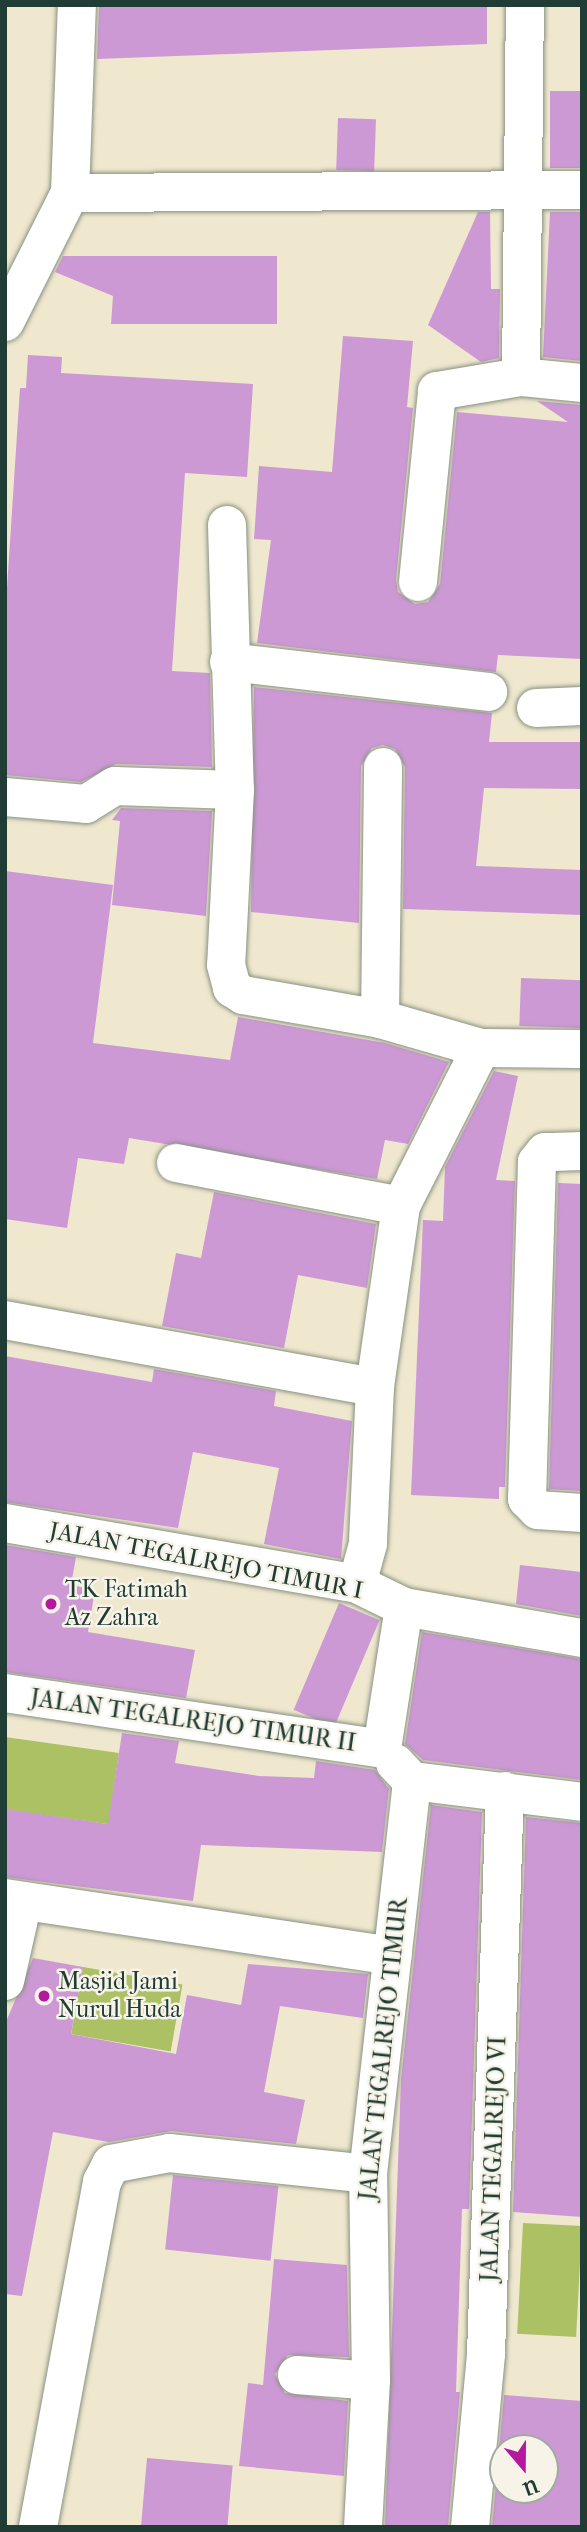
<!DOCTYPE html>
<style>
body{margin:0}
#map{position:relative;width:587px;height:2532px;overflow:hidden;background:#efe7ce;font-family:"IM FELL French Canon",serif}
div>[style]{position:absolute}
.green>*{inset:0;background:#acc064;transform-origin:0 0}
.building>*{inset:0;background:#cd99d5;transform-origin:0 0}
.roads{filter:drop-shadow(0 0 2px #879281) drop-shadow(0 0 2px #879281)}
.minor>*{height:38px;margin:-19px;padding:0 19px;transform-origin:19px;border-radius:19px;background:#fff}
.dots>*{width:19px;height:19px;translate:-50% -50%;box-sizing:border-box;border:4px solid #f7f3e8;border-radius:50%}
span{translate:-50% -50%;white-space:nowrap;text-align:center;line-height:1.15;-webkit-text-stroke:5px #f7f3e8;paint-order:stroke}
.street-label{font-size:24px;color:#1f3d34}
.poi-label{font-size:24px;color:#1f3d34}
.left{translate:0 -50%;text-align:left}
.frame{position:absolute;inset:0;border:7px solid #1f3d34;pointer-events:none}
.north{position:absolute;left:489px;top:2434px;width:70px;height:70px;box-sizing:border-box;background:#f7f3e8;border:2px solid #a1aaa0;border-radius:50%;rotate:160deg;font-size:19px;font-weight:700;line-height:28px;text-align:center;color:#1f3d34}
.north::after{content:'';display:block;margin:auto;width:24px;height:32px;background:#b5179e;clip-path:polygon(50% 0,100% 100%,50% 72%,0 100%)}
</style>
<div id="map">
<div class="green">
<div style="left:5px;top:1737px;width:115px;height:72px;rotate:8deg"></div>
<div style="left:83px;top:1967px;width:101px;height:68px;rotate:10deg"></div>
<div style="left:523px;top:2223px;width:59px;height:111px;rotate:3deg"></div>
</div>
<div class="building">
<div style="clip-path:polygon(99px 5px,487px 5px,487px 44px,97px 59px)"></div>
<div style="left:550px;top:91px;width:32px;height:77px"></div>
<div style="left:338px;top:118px;width:38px;height:52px;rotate:2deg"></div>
<div style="clip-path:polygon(478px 212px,490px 212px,491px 289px,500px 289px,499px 358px,481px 362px,428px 325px)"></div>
<div style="clip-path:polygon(550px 212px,582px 212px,582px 361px,543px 357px)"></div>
<div style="clip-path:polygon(63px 256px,277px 256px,277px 324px,111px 324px,113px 296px,55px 272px)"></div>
<div style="clip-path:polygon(343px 336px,413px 341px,407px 407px,413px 408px,396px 580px,398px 592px,415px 604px,428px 602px,440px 584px,457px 412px,568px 422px,537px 401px,582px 405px,582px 659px,498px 655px,496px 672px,257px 643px,271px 540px,254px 539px,259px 466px,332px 472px)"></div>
<div style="clip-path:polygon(28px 355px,62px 357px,61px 373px,253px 384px,247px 477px,185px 473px,172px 671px,210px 673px,212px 767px,116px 764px,81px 782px,5px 775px,5px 619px,20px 388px,26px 388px)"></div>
<div style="clip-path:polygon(254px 687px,492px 713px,489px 742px,582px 742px,582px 789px,484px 788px,476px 866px,582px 870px,582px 915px,403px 909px,405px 767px,395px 749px,383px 745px,372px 748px,361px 766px,359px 923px,251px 912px)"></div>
<div style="clip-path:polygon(121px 808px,212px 811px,206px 916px,112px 905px,120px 821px,112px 820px)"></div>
<div style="clip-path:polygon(5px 871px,113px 885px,93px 1043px,230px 1060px,238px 1017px,385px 1043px,449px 1062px,408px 1144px,385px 1140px,377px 1179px,129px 1138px,124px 1164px,78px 1158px,67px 1228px,5px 1219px)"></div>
<div style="left:521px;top:978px;width:61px;height:48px;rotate:2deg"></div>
<div style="clip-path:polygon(494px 1071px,518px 1076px,496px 1180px,515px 1181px,505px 1487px,499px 1487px,499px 1499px,411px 1495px,423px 1220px,443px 1221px,445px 1167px)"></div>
<div style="clip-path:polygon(558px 1183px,582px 1184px,582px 1491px,549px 1489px)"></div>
<div style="clip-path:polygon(214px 1192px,376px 1224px,367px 1288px,298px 1275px,284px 1348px,162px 1326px,176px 1253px,201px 1258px)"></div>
<div style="clip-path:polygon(5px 1356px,152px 1382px,154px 1369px,276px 1391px,274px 1406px,352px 1421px,341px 1559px,264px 1544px,279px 1468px,193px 1452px,178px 1528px,5px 1502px)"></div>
<div style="clip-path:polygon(5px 1545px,76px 1557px,71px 1585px,95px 1590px,88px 1632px,195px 1650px,186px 1698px,5px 1672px)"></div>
<div style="clip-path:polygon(520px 1565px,582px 1572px,582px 1616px,516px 1604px)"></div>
<div style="left:339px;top:1603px;width:44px;height:116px;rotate:23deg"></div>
<div style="clip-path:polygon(422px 1632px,582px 1659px,582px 1780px,423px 1760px,405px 1744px)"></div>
<div style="clip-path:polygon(122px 1733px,179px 1741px,175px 1763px,259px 1776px,314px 1778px,316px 1761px,375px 1770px,389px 1789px,382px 1852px,201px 1845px,193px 1901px,5px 1877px,5px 1809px,108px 1824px)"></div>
<div style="clip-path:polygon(431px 1805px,482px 1812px,469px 2209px,462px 2209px,456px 2392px,460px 2392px,448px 2527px,385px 2527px,401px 2079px)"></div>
<div style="clip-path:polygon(526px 1817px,582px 1823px,582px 2217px,513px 2212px)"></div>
<div style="clip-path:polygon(33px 1958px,83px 1967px,71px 2034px,176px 2054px,187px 1995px,241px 2005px,248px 1964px,368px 1974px,363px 2018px,280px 2006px,264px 2092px,305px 2100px,296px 2144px,171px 2131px,109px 2142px,53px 2132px,22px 2296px,5px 2294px,5px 2024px)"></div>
<div style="left:173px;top:2175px;width:106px;height:75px;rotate:6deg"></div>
<div style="clip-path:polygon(274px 2259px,347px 2265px,349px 2357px,288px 2355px,275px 2374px,285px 2393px,348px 2401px,344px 2476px,239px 2466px,248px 2383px,263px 2385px)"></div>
<div style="clip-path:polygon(evenodd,504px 2395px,582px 2401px,582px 2527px,492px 2527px,504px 2395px,503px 2448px,545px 2448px,545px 2490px,503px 2490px,503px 2448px)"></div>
<div style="left:147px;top:2458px;width:86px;height:69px;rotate:5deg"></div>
</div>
<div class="roads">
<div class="minor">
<div style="left:70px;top:193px;width:512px;rotate:-0.34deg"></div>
<div style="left:5px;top:322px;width:144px;rotate:-63.3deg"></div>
<div style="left:70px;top:193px;width:188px;rotate:-87.9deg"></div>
<div style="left:521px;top:377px;width:61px;rotate:5.6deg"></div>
<div style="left:227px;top:525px;width:265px;rotate:88.3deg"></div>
<div style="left:235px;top:790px;width:175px;rotate:92.9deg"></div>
<div style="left:226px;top:965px;width:24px;rotate:75deg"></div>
<div style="left:232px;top:988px;width:13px;rotate:32deg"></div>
<div style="left:243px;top:995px;width:139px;rotate:9.9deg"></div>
<div style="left:380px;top:1019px;width:105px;rotate:16deg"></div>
<div style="left:481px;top:1048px;width:177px;rotate:116.9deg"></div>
<div style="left:401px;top:1206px;width:183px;rotate:98.2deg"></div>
<div style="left:375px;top:1387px;width:157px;rotate:92.6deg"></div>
<div style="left:368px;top:1544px;width:41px;rotate:105.4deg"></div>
<div style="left:418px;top:582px;width:192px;rotate:-84.3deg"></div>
<div style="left:437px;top:391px;width:85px;rotate:-9.5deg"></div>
<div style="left:521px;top:377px;width:372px;rotate:-89.4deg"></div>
<div style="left:229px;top:662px;width:261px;rotate:6.6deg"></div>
<div style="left:536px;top:708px;width:46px;rotate:-2.5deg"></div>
<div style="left:5px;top:797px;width:81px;rotate:4.9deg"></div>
<div style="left:86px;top:804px;width:34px;rotate:-32deg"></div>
<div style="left:115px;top:786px;width:120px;rotate:1.9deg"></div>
<div style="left:380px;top:1019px;width:252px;rotate:-89.3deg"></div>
<div style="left:481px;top:1048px;width:101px;rotate:0.6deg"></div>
<div style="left:582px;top:1151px;width:37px;rotate:178deg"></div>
<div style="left:545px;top:1152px;width:13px;rotate:129deg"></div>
<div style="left:537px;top:1162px;width:337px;rotate:91.7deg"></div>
<div style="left:527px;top:1499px;width:16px;rotate:45deg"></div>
<div style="left:538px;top:1510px;width:44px;rotate:3.9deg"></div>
<div style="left:176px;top:1163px;width:229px;rotate:10.8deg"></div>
<div style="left:5px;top:1320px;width:376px;rotate:10.3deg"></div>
<div style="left:5px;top:1523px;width:357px;rotate:9.8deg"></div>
<div style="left:357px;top:1584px;width:52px;rotate:26.1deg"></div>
<div style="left:5px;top:1693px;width:381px;rotate:8.4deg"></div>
<div style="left:382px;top:1749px;width:144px;rotate:-81.2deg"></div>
<div style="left:404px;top:1607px;width:181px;rotate:9.9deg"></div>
<div style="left:395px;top:1763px;width:25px;rotate:47deg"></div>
<div style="left:412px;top:1781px;width:171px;rotate:7deg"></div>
<div style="left:5px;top:1898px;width:392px;rotate:8.5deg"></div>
<div style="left:5px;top:1981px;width:82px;rotate:-77.3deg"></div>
<div style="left:297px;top:2375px;width:74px;rotate:4.6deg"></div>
<div style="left:38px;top:2527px;width:351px;rotate:-79.5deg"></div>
<div style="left:102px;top:2182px;width:20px;rotate:-63deg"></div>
<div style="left:111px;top:2164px;width:59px;rotate:-10.7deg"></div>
<div style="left:169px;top:2153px;width:200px;rotate:6deg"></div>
<div style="left:363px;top:2527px;width:146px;rotate:-86.9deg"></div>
<div style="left:371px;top:2381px;width:207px;rotate:-90.8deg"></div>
<div style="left:368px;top:2174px;width:395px;rotate:-83.6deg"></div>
<div style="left:470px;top:2527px;width:174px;rotate:-84.7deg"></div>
<div style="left:486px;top:2354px;width:563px;rotate:-88.07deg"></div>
</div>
</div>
<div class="dots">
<div style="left:51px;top:1604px;background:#b5179e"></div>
<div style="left:44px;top:1996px;background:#b5179e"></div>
</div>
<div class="street-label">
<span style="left:206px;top:1561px;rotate:11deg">JALAN TEGALREJO TIMUR I</span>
<span style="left:193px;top:1721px;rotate:8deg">JALAN TEGALREJO TIMUR II</span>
<span style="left:384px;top:2049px;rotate:-84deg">JALAN TEGALREJO TIMUR</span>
<span style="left:494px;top:2159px;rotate:-88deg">JALAN TEGALREJO VI</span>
</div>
<div class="poi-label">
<span class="left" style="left:65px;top:1604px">TK Fatimah<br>Az Zahra</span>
<span class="left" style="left:58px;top:1996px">Masjid Jami<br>Nurul Huda</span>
</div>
<div class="frame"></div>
<div class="north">U</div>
</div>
